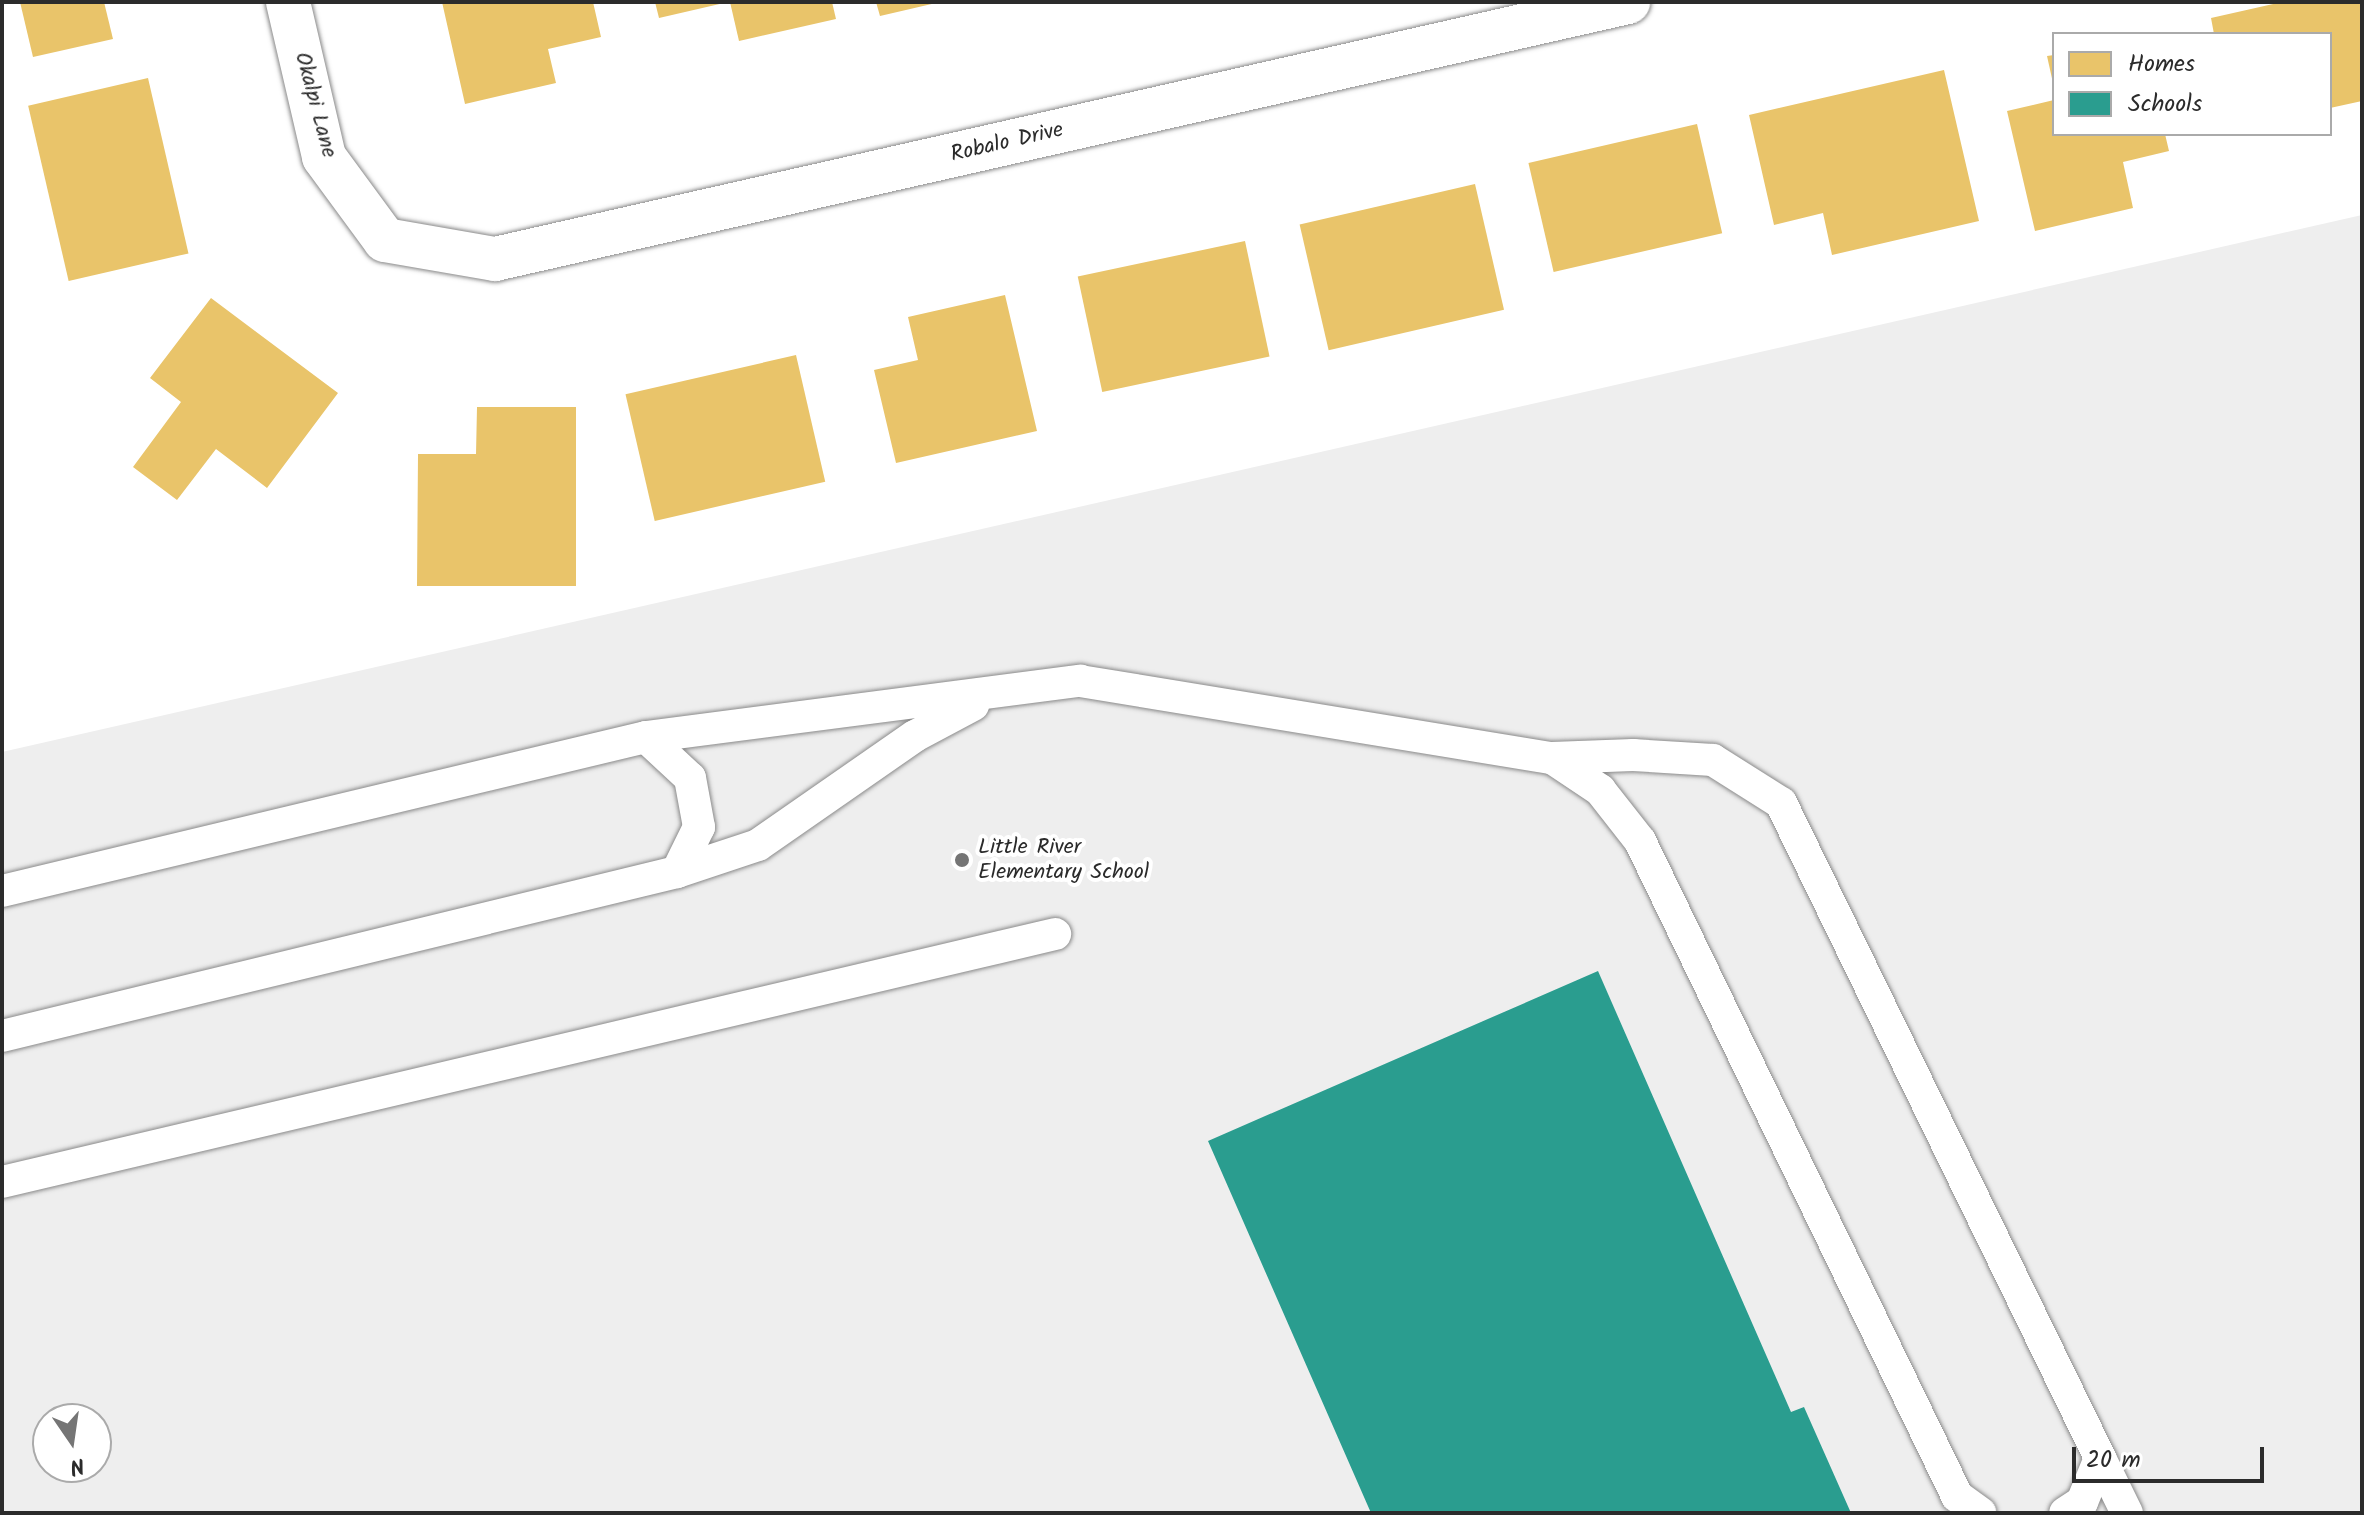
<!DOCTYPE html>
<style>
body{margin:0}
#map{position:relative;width:2364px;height:1515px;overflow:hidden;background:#fff;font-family:Kalam,sans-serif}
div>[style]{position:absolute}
.built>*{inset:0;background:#eee}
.homes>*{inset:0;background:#e9c46a;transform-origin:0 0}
.schools>*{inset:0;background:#2a9d8f}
.roads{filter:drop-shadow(0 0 2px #8a8a8a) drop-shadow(0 0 2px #8a8a8a)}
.lane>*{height:32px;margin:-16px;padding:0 16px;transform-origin:16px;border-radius:16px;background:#fff}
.street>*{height:44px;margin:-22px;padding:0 22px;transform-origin:22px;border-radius:22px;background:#fff}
.dots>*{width:22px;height:22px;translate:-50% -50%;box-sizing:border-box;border:4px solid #fff;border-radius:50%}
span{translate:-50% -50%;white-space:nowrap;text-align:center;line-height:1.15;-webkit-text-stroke:8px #fff;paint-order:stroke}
.street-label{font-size:22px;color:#2b2b2b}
.poi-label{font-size:22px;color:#2b2b2b}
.left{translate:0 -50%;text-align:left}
.frame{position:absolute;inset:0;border:4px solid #2b2b2b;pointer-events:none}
.legend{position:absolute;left:2052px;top:32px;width:280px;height:104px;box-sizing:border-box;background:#fff;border:2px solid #aaa;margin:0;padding:10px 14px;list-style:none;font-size:24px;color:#2b2b2b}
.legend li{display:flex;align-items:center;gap:16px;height:40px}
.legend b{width:40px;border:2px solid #aaa}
.north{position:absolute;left:32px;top:1403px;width:80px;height:80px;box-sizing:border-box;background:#fff;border:2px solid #aaa;border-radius:50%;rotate:167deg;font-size:22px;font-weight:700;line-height:32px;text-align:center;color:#2b2b2b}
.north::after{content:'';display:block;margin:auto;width:28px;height:36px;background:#757575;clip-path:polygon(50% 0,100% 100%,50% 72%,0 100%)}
.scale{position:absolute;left:2072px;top:1447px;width:192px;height:36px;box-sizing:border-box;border:4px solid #2b2b2b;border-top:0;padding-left:10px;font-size:24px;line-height:28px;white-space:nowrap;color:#2b2b2b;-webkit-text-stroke:6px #fff;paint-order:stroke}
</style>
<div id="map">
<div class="built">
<div style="clip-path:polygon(evenodd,2362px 215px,2362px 1513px,2px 1513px,2px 752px,2362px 215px,48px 1419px,96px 1419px,96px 1467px,48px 1467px,48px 1419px)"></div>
</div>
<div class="homes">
<div style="clip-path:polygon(20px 2px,104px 2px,113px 39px,33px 57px)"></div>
<div style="clip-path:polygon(442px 2px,593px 2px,601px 37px,548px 49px,556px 83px,465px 104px)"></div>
<div style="clip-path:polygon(655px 2px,724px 2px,724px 3px,659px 18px)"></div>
<div style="clip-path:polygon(730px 2px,832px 2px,836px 19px,739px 41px)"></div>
<div style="clip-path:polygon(876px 2px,936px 2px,936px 3px,880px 16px)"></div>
<div style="clip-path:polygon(2282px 2px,2362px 2px,2362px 101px,2330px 108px,2330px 34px,2214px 34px,2211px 18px)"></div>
<div style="clip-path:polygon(2054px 55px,2054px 83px,2053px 83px,2047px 56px)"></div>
<div style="clip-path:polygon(1944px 70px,1979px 221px,1832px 255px,1823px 213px,1774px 225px,1749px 115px)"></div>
<div style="left:148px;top:78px;width:180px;height:123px;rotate:77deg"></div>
<div style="clip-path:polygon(2054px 100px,2054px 134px,2165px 134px,2169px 151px,2123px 162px,2133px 208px,2035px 231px,2007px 111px)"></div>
<div style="left:1697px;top:124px;width:112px;height:173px;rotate:77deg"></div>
<div style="left:1475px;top:184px;width:129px;height:180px;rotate:77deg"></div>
<div style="left:1245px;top:241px;width:118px;height:171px;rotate:78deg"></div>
<div style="clip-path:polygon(1005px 295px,1037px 431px,896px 463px,874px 370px,918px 360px,908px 317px)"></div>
<div style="clip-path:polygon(211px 298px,338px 393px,267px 488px,216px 449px,177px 500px,133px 467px,181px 402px,150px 378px)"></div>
<div style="left:796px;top:355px;width:130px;height:175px;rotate:77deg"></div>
<div style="clip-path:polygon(477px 407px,576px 407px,576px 586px,417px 586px,418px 454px,476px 454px)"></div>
</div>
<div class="schools">
<div style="clip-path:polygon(1598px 971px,1791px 1412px,1804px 1407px,1851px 1513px,1371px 1513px,1208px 1141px)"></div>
</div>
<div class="roads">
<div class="lane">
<div style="left:646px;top:737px;width:60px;rotate:43deg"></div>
<div style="left:690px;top:778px;width:50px;rotate:79.6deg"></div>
<div style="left:699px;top:827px;width:50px;rotate:116.1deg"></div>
<div style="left:1552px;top:758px;width:58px;rotate:33.7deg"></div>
<div style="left:1600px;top:790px;width:65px;rotate:51.9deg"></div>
<div style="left:1640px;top:841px;width:728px;rotate:64.17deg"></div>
<div style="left:1957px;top:1496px;width:29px;rotate:36deg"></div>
<div style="left:2px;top:891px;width:662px;rotate:-13.45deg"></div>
<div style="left:646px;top:737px;width:438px;rotate:-7.4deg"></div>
<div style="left:1080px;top:681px;width:478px;rotate:9.3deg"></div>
<div style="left:1552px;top:758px;width:81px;rotate:-2.1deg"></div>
<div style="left:1633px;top:755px;width:80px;rotate:3.6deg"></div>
<div style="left:1713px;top:760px;width:80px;rotate:32.3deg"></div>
<div style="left:1781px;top:803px;width:729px;rotate:64.03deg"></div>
<div style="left:2100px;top:1458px;width:48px;rotate:112.2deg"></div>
<div style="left:2082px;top:1502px;width:20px;rotate:147deg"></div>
<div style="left:2px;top:1036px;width:695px;rotate:-13.66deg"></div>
<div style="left:677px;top:872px;width:85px;rotate:-18.4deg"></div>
<div style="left:758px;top:845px;width:191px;rotate:-34.8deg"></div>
<div style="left:915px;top:736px;width:66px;rotate:-28.1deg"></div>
<div style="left:2px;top:1182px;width:1082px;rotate:-13.25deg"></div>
<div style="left:2100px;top:1458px;width:61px;rotate:63.9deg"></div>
</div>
<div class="street">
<div style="left:288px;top:2px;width:159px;rotate:76.9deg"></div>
<div style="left:324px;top:157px;width:103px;rotate:53.7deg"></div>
<div style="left:385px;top:240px;width:112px;rotate:9.8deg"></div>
<div style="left:495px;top:259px;width:1162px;rotate:-12.78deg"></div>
</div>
</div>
<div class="dots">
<div style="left:962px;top:860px;background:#757575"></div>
</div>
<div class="street-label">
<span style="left:315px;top:105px;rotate:75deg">Okalpi Lane</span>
<span style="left:1007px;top:143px;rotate:-13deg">Robalo Drive</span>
</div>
<div class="poi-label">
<span class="left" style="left:978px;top:860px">Little River<br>Elementary School</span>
</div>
<div class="frame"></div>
<ul class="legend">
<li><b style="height:22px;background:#e9c46a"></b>Homes</li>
<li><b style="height:22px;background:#2a9d8f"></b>Schools</li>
</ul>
<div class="north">N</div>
<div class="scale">20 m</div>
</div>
